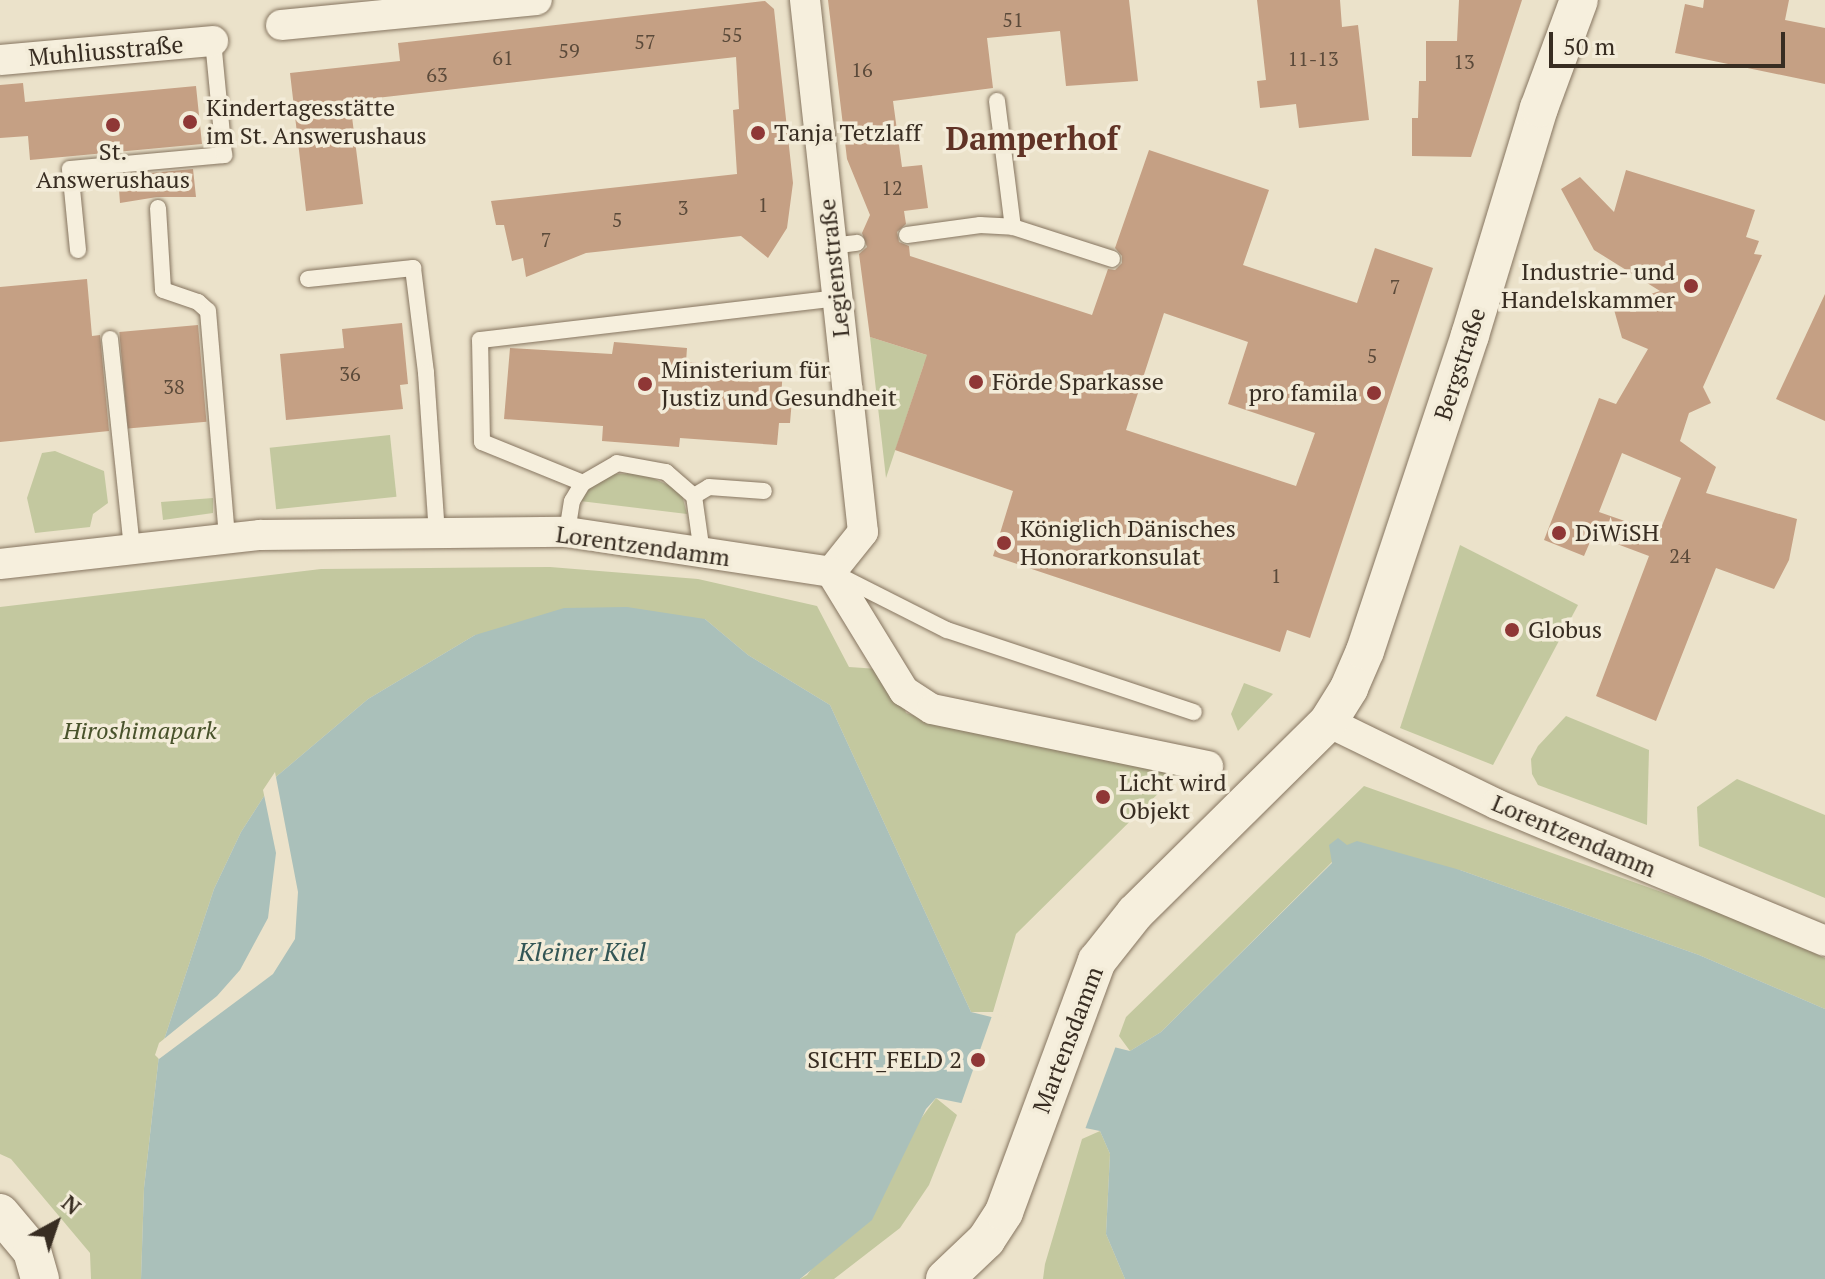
<!DOCTYPE html>
<meta charset="utf-8">
<style>
body{margin:0}
#map{position:relative;width:1825px;height:1279px;overflow:hidden;background:#ebe2ca;font-family:"PT Serif",serif}
div>[style]{position:absolute}
.green>*{inset:0;background:#c3c89f;transform-origin:0 0}
.water>*{inset:0;background:#aac0ba}
.pier>*{inset:0;background:#ebe2ca}
.building>*{inset:0;background:#c5a084;transform-origin:0 0}
.roads{filter:drop-shadow(0 0 2px #867560) drop-shadow(0 0 2px #867560)}
.service>*{height:16px;margin:-8px;padding:0 8px;transform-origin:8px;border-radius:8px;background:#f6efdd}
.minor>*{height:30px;margin:-15px;padding:0 15px;transform-origin:15px;border-radius:15px;background:#f6efdd}
.tertiary>*{height:38px;margin:-19px;padding:0 19px;transform-origin:19px;border-radius:19px;background:#f6efdd}
.dots>*{width:22px;height:22px;translate:-50% -50%;box-sizing:border-box;border:4px solid #f3ecd9;border-radius:50%}
span{translate:-50% -50%;white-space:nowrap;text-align:center;line-height:1.15;-webkit-text-stroke:7px #f3ecd9;paint-order:stroke}
.number-label{font-size:20px;color:#5b4a3a}
.number-label span{-webkit-text-stroke-width:0}
.street-label{font-size:24px;color:#382d22}
.poi-label{font-size:24px;color:#382d22}
.left{translate:0 -50%;text-align:left}
.right{translate:-100% -50%;text-align:right}
.park-label{font-size:24px;color:#48522b;font-style:italic}
.water-label{font-size:26px;color:#335655;font-style:italic}
.district-label{font-size:32px;color:#613326;font-weight:700}
.north{position:absolute;left:16px;top:1183px;width:80px;height:80px;-webkit-text-stroke:6px #f3ecd9;paint-order:stroke;rotate:40deg;font-size:22px;font-weight:700;line-height:32px;text-align:center;color:#382d22}
.north::after{content:'';display:block;margin:auto;width:28px;height:36px;background:#382d22;clip-path:polygon(50% 0,100% 100%,50% 72%,0 100%)}
.scale{position:absolute;left:1549px;top:32px;width:236px;height:36px;box-sizing:border-box;border:4px solid #382d22;border-top:0;padding-left:10px;font-size:24px;line-height:28px;white-space:nowrap;color:#382d22;-webkit-text-stroke:6px #f3ecd9;paint-order:stroke}
</style>
<div id="map">
<div class="green">
<div style="clip-path:polygon(870px 337px,955px 364px,924px 364px,886px 478px)"></div>
<div style="left:390px;top:435px;width:62px;height:121px;rotate:84deg"></div>
<div style="clip-path:polygon(55px 451px,104px 471px,108px 503px,93px 514px,90px 527px,35px 533px,27px 498px,42px 453px)"></div>
<div style="clip-path:polygon(641px 473px,675px 488px,682px 495px,687px 514px,580px 501px,593px 484px,613px 474px)"></div>
<div style="clip-path:polygon(213px 498px,213px 513px,163px 520px,161px 502px)"></div>
<div style="clip-path:polygon(1460px 545px,1578px 605px,1493px 765px,1400px 728px)"></div>
<div style="clip-path:polygon(550px 567px,698px 579px,817px 606px,849px 667px,893px 670px,906px 713px,979px 733px,1187px 765px,1016px 934px,993px 1012px,971px 1012px,830px 705px,748px 655px,705px 619px,475px 635px,368px 699px,277px 776px,241px 832px,214px 889px,159px 1055px,144px 1188px,141px 1279px,91px 1279px,90px 1253px,11px 1159px,0 1154px,0 607px,321px 569px)"></div>
<div style="clip-path:polygon(1244px 683px,1273px 694px,1238px 731px,1231px 714px)"></div>
<div style="clip-path:polygon(1566px 716px,1649px 750px,1647px 825px,1538px 785px,1532px 774px,1531px 759px,1538px 746px)"></div>
<div style="clip-path:polygon(1737px 779px,1825px 815px,1825px 898px,1699px 846px,1697px 807px)"></div>
<div style="clip-path:polygon(1364px 786px,1740px 920px,1825px 958px,1825px 1009px,1699px 955px,1460px 870px,1332px 862px,1161px 1032px,1130px 1051px,1119px 1036px,1126px 1017px)"></div>
<div style="clip-path:polygon(936px 1098px,957px 1115px,929px 1185px,900px 1228px,834px 1279px,800px 1279px,807px 1275px)"></div>
<div style="clip-path:polygon(1100px 1131px,1110px 1154px,1106px 1234px,1125px 1279px,1043px 1279px,1045px 1264px,1082px 1139px)"></div>
</div>
<div class="water">
<div style="clip-path:polygon(627px 607px,705px 619px,748px 655px,830px 705px,971px 1012px,1130px 1051px,1161px 1032px,1332px 863px,1329px 845px,1338px 838px,1347px 845px,1357px 841px,1460px 870px,1699px 955px,1825px 1009px,1825px 1279px,1125px 1279px,1106px 1234px,1110px 1154px,1100px 1131px,936px 1098px,926px 1109px,872px 1220px,800px 1279px,141px 1279px,144px 1188px,159px 1055px,214px 889px,241px 832px,277px 776px,368px 699px,475px 635px,564px 608px)"></div>
</div>
<div class="pier">
<div style="clip-path:polygon(275px 772px,298px 892px,295px 939px,273px 974px,159px 1059px,155px 1055px,159px 1043px,217px 996px,240px 970px,268px 918px,276px 853px,263px 790px)"></div>
<div style="clip-path:polygon(993px 1013px,1117px 1043px,1084px 1132px,960px 1107px)"></div>
</div>
<div class="building">
<div style="clip-path:polygon(evenodd,828px 0,1129px 0,1138px 81px,1066px 86px,1060px 31px,987px 38px,993px 88px,893px 101px,902px 167px,922px 165px,928px 208px,904px 211px,906px 224px,897px 232px,899px 242px,909px 246px,910px 256px,1092px 315px,1108px 269px,1115px 270px,1122px 263px,1122px 256px,1115px 248px,1149px 150px,1269px 190px,1243px 265px,1357px 303px,1375px 248px,1433px 268px,1310px 638px,1287px 630px,1280px 652px,993px 556px,1013px 491px,895px 450px,927px 355px,870px 337px,859px 254px,867px 247px,862px 233px,870px 215px,847px 159px,828px 0,1164px 313px,1248px 342px,1228px 404px,1315px 433px,1296px 486px,1126px 430px,1164px 313px)"></div>
<div style="clip-path:polygon(1257px 0,1340px 0,1342px 27px,1358px 25px,1369px 120px,1299px 128px,1296px 104px,1260px 108px,1257px 81px,1266px 80px)"></div>
<div style="clip-path:polygon(1459px 0,1522px 0,1471px 157px,1412px 156px,1412px 118px,1418px 118px,1419px 81px,1426px 81px,1426px 41px,1457px 41px)"></div>
<div style="clip-path:polygon(1704px 0,1789px 0,1785px 20px,1825px 28px,1825px 84px,1675px 53px,1685px 4px,1703px 8px)"></div>
<div style="clip-path:polygon(765px 1px,774px 9px,793px 183px,787px 228px,768px 258px,741px 236px,586px 253px,526px 277px,523px 258px,512px 261px,504px 225px,496px 225px,491px 201px,737px 174px,733px 110px,739px 109px,736px 57px,350px 101px,363px 204px,306px 211px,290px 73px,400px 61px,398px 43px)"></div>
<div style="clip-path:polygon(23px 83px,25px 102px,196px 86px,202px 144px,30px 160px,28px 136px,0 138px,0 85px)"></div>
<div style="clip-path:polygon(193px 169px,196px 197px,157px 197px,120px 203px,118px 176px)"></div>
<div style="clip-path:polygon(evenodd,1626px 170px,1755px 210px,1746px 237px,1759px 241px,1754px 254px,1762px 255px,1703px 387px,1711px 403px,1689px 413px,1680px 441px,1716px 467px,1706px 493px,1797px 519px,1789px 560px,1774px 589px,1716px 568px,1656px 721px,1596px 696px,1649px 556px,1593px 535px,1584px 556px,1544px 540px,1599px 398px,1616px 404px,1648px 349px,1622px 338px,1613px 306px,1660px 291px,1594px 250px,1561px 189px,1580px 177px,1614px 212px,1626px 170px,1622px 453px,1681px 478px,1659px 533px,1599px 512px,1622px 453px)"></div>
<div style="clip-path:polygon(87px 279px,92px 336px,100px 335px,109px 431px,0 442px,0 287px)"></div>
<div style="clip-path:polygon(1825px 294px,1825px 421px,1776px 399px)"></div>
<div style="clip-path:polygon(402px 323px,408px 384px,400px 385px,403px 409px,286px 420px,280px 354px,344px 348px,342px 329px)"></div>
<div style="left:198px;top:325px;width:97px;height:79px;rotate:85deg"></div>
<div style="clip-path:polygon(614px 342px,687px 348px,686px 362px,783px 369px,781px 398px,792px 399px,790px 423px,779px 423px,777px 445px,680px 438px,679px 447px,602px 441px,603px 426px,504px 419px,510px 348px,612px 354px)"></div>
</div>
<div class="roads">
<div class="service">
<div style="left:997px;top:101px;width:127px;rotate:82.8deg"></div>
<div style="left:158px;top:208px;width:82px;rotate:86.5deg"></div>
<div style="left:163px;top:290px;width:37px;rotate:19deg"></div>
<div style="left:198px;top:302px;width:13px;rotate:42deg"></div>
<div style="left:208px;top:311px;width:227px;rotate:85.2deg"></div>
<div style="left:907px;top:235px;width:74px;rotate:-7.8deg"></div>
<div style="left:980px;top:225px;width:33px;rotate:3deg"></div>
<div style="left:1013px;top:227px;width:104px;rotate:17.9deg"></div>
<div style="left:831px;top:246px;width:26px;rotate:-7deg"></div>
<div style="left:78px;top:250px;width:81px;rotate:-95.6deg"></div>
<div style="left:70px;top:169px;width:155px;rotate:-5.2deg"></div>
<div style="left:224px;top:155px;width:115px;rotate:-95.5deg"></div>
<div style="left:308px;top:279px;width:106px;rotate:-6deg"></div>
<div style="left:413px;top:268px;width:106px;rotate:82.9deg"></div>
<div style="left:426px;top:373px;width:161px;rotate:86.1deg"></div>
<div style="left:110px;top:339px;width:210px;rotate:84deg"></div>
<div style="left:583px;top:483px;width:109px;rotate:-157.9deg"></div>
<div style="left:482px;top:442px;width:102px;rotate:-91.1deg"></div>
<div style="left:480px;top:340px;width:359px;rotate:-6.7deg"></div>
<div style="left:694px;top:496px;width:17px;rotate:-31deg"></div>
<div style="left:709px;top:487px;width:55px;rotate:4.2deg"></div>
<div style="left:567px;top:532px;width:31px;rotate:-81deg"></div>
<div style="left:572px;top:501px;width:21px;rotate:-59deg"></div>
<div style="left:583px;top:483px;width:39px;rotate:-30deg"></div>
<div style="left:617px;top:463px;width:50px;rotate:10.4deg"></div>
<div style="left:666px;top:472px;width:37px;rotate:41deg"></div>
<div style="left:694px;top:496px;width:58px;rotate:82deg"></div>
<div style="left:836px;top:574px;width:124px;rotate:26.8deg"></div>
<div style="left:947px;top:630px;width:260px;rotate:18.4deg"></div>
</div>
<div class="minor">
<div style="left:805px;top:0;width:535px;rotate:83.78deg"></div>
<div style="left:863px;top:532px;width:51px;rotate:128.7deg"></div>
<div style="left:281px;top:25px;width:257px;rotate:-5.6deg"></div>
<div style="left:0;top:60px;width:214px;rotate:-5.1deg"></div>
<div style="left:0;top:564px;width:262px;rotate:-6.4deg"></div>
<div style="left:260px;top:535px;width:307px;rotate:-0.6deg"></div>
<div style="left:567px;top:532px;width:267px;rotate:8.6deg"></div>
<div style="left:831px;top:572px;width:140px;rotate:58.5deg"></div>
<div style="left:904px;top:691px;width:33px;rotate:33deg"></div>
<div style="left:932px;top:709px;width:282px;rotate:11.7deg"></div>
<div style="left:1328px;top:722px;width:187px;rotate:26deg"></div>
<div style="left:1496px;top:804px;width:356px;rotate:22.6deg"></div>
</div>
<div class="tertiary">
<div style="left:0;top:1213px;width:50px;rotate:49.9deg"></div>
<div style="left:32px;top:1251px;width:29px;rotate:74deg"></div>
<div style="left:945px;top:1279px;width:57px;rotate:-43.6deg"></div>
<div style="left:986px;top:1240px;width:33px;rotate:-57deg"></div>
<div style="left:1004px;top:1212px;width:268px;rotate:-69.7deg"></div>
<div style="left:1097px;top:961px;width:61px;rotate:-51.6deg"></div>
<div style="left:1135px;top:913px;width:272px;rotate:-44.7deg"></div>
<div style="left:1328px;top:722px;width:40px;rotate:-58deg"></div>
<div style="left:1349px;top:688px;width:40px;rotate:-66.6deg"></div>
<div style="left:1365px;top:651px;width:333px;rotate:-71.6deg"></div>
<div style="left:1470px;top:335px;width:237px;rotate:-73.1deg"></div>
<div style="left:1539px;top:108px;width:115px;rotate:-69.7deg"></div>
</div>
</div>
<div class="dots">
<div style="left:190px;top:122px;background:#8f3736"></div>
<div style="left:113px;top:125px;background:#8f3736"></div>
<div style="left:758px;top:133px;background:#8f3736"></div>
<div style="left:1691px;top:286px;background:#8f3736"></div>
<div style="left:976px;top:382px;background:#8f3736"></div>
<div style="left:645px;top:384px;background:#8f3736"></div>
<div style="left:1374px;top:393px;background:#8f3736"></div>
<div style="left:1559px;top:533px;background:#8f3736"></div>
<div style="left:1004px;top:543px;background:#8f3736"></div>
<div style="left:1512px;top:630px;background:#8f3736"></div>
<div style="left:1103px;top:797px;background:#8f3736"></div>
<div style="left:978px;top:1060px;background:#8f3736"></div>
</div>
<div class="number-label">
<span style="left:1013px;top:19px">51</span>
<span style="left:732px;top:34px">55</span>
<span style="left:645px;top:41px">57</span>
<span style="left:569px;top:50px">59</span>
<span style="left:503px;top:57px">61</span>
<span style="left:1313px;top:58px">11-13</span>
<span style="left:1464px;top:61px">13</span>
<span style="left:862px;top:69px">16</span>
<span style="left:437px;top:74px">63</span>
<span style="left:892px;top:187px">12</span>
<span style="left:763px;top:204px">1</span>
<span style="left:683px;top:207px">3</span>
<span style="left:617px;top:219px">5</span>
<span style="left:546px;top:239px">7</span>
<span style="left:1395px;top:286px">7</span>
<span style="left:1372px;top:355px">5</span>
<span style="left:350px;top:373px">36</span>
<span style="left:174px;top:386px">38</span>
<span style="left:1680px;top:555px">24</span>
<span style="left:1276px;top:575px">1</span>
</div>
<div class="street-label">
<span style="left:106px;top:51px;rotate:-5deg">Muhliusstraße</span>
<span style="left:834px;top:268px;rotate:-96deg">Legienstraße</span>
<span style="left:1460px;top:364px;rotate:-72deg">Bergstraße</span>
<span style="left:643px;top:546px;rotate:8deg">Lorentzendamm</span>
<span style="left:1574px;top:836px;rotate:23deg">Lorentzendamm</span>
<span style="left:1068px;top:1040px;rotate:-69deg">Martensdamm</span>
</div>
<div class="poi-label">
<span class="left" style="left:206px;top:122px">Kindertagesstätte<br>im St. Answerushaus</span>
<span class="left" style="left:774px;top:133px">Tanja Tetzlaff</span>
<span style="left:113px;top:166px">St.<br>Answerushaus</span>
<span class="right" style="left:1675px;top:286px">Industrie- und<br>Handelskammer</span>
<span class="left" style="left:661px;top:384px">Ministerium für<br>Justiz und Gesundheit</span>
<span class="left" style="left:992px;top:382px">Förde Sparkasse</span>
<span class="right" style="left:1358px;top:393px">pro famila</span>
<span class="left" style="left:1020px;top:543px">Königlich Dänisches<br>Honorarkonsulat</span>
<span class="left" style="left:1575px;top:533px">DiWiSH</span>
<span class="left" style="left:1528px;top:630px">Globus</span>
<span class="left" style="left:1119px;top:797px">Licht wird<br>Objekt</span>
<span class="right" style="left:962px;top:1060px">SICHT_FELD 2</span>
</div>
<div class="park-label">
<span style="left:140px;top:731px">Hiroshimapark</span>
</div>
<div class="water-label">
<span style="left:582px;top:952px">Kleiner Kiel</span>
</div>
<div class="district-label">
<span style="left:1032px;top:138px">Damperhof</span>
</div>
<div class="north">N</div>
<div class="scale">50 m</div>
</div>
